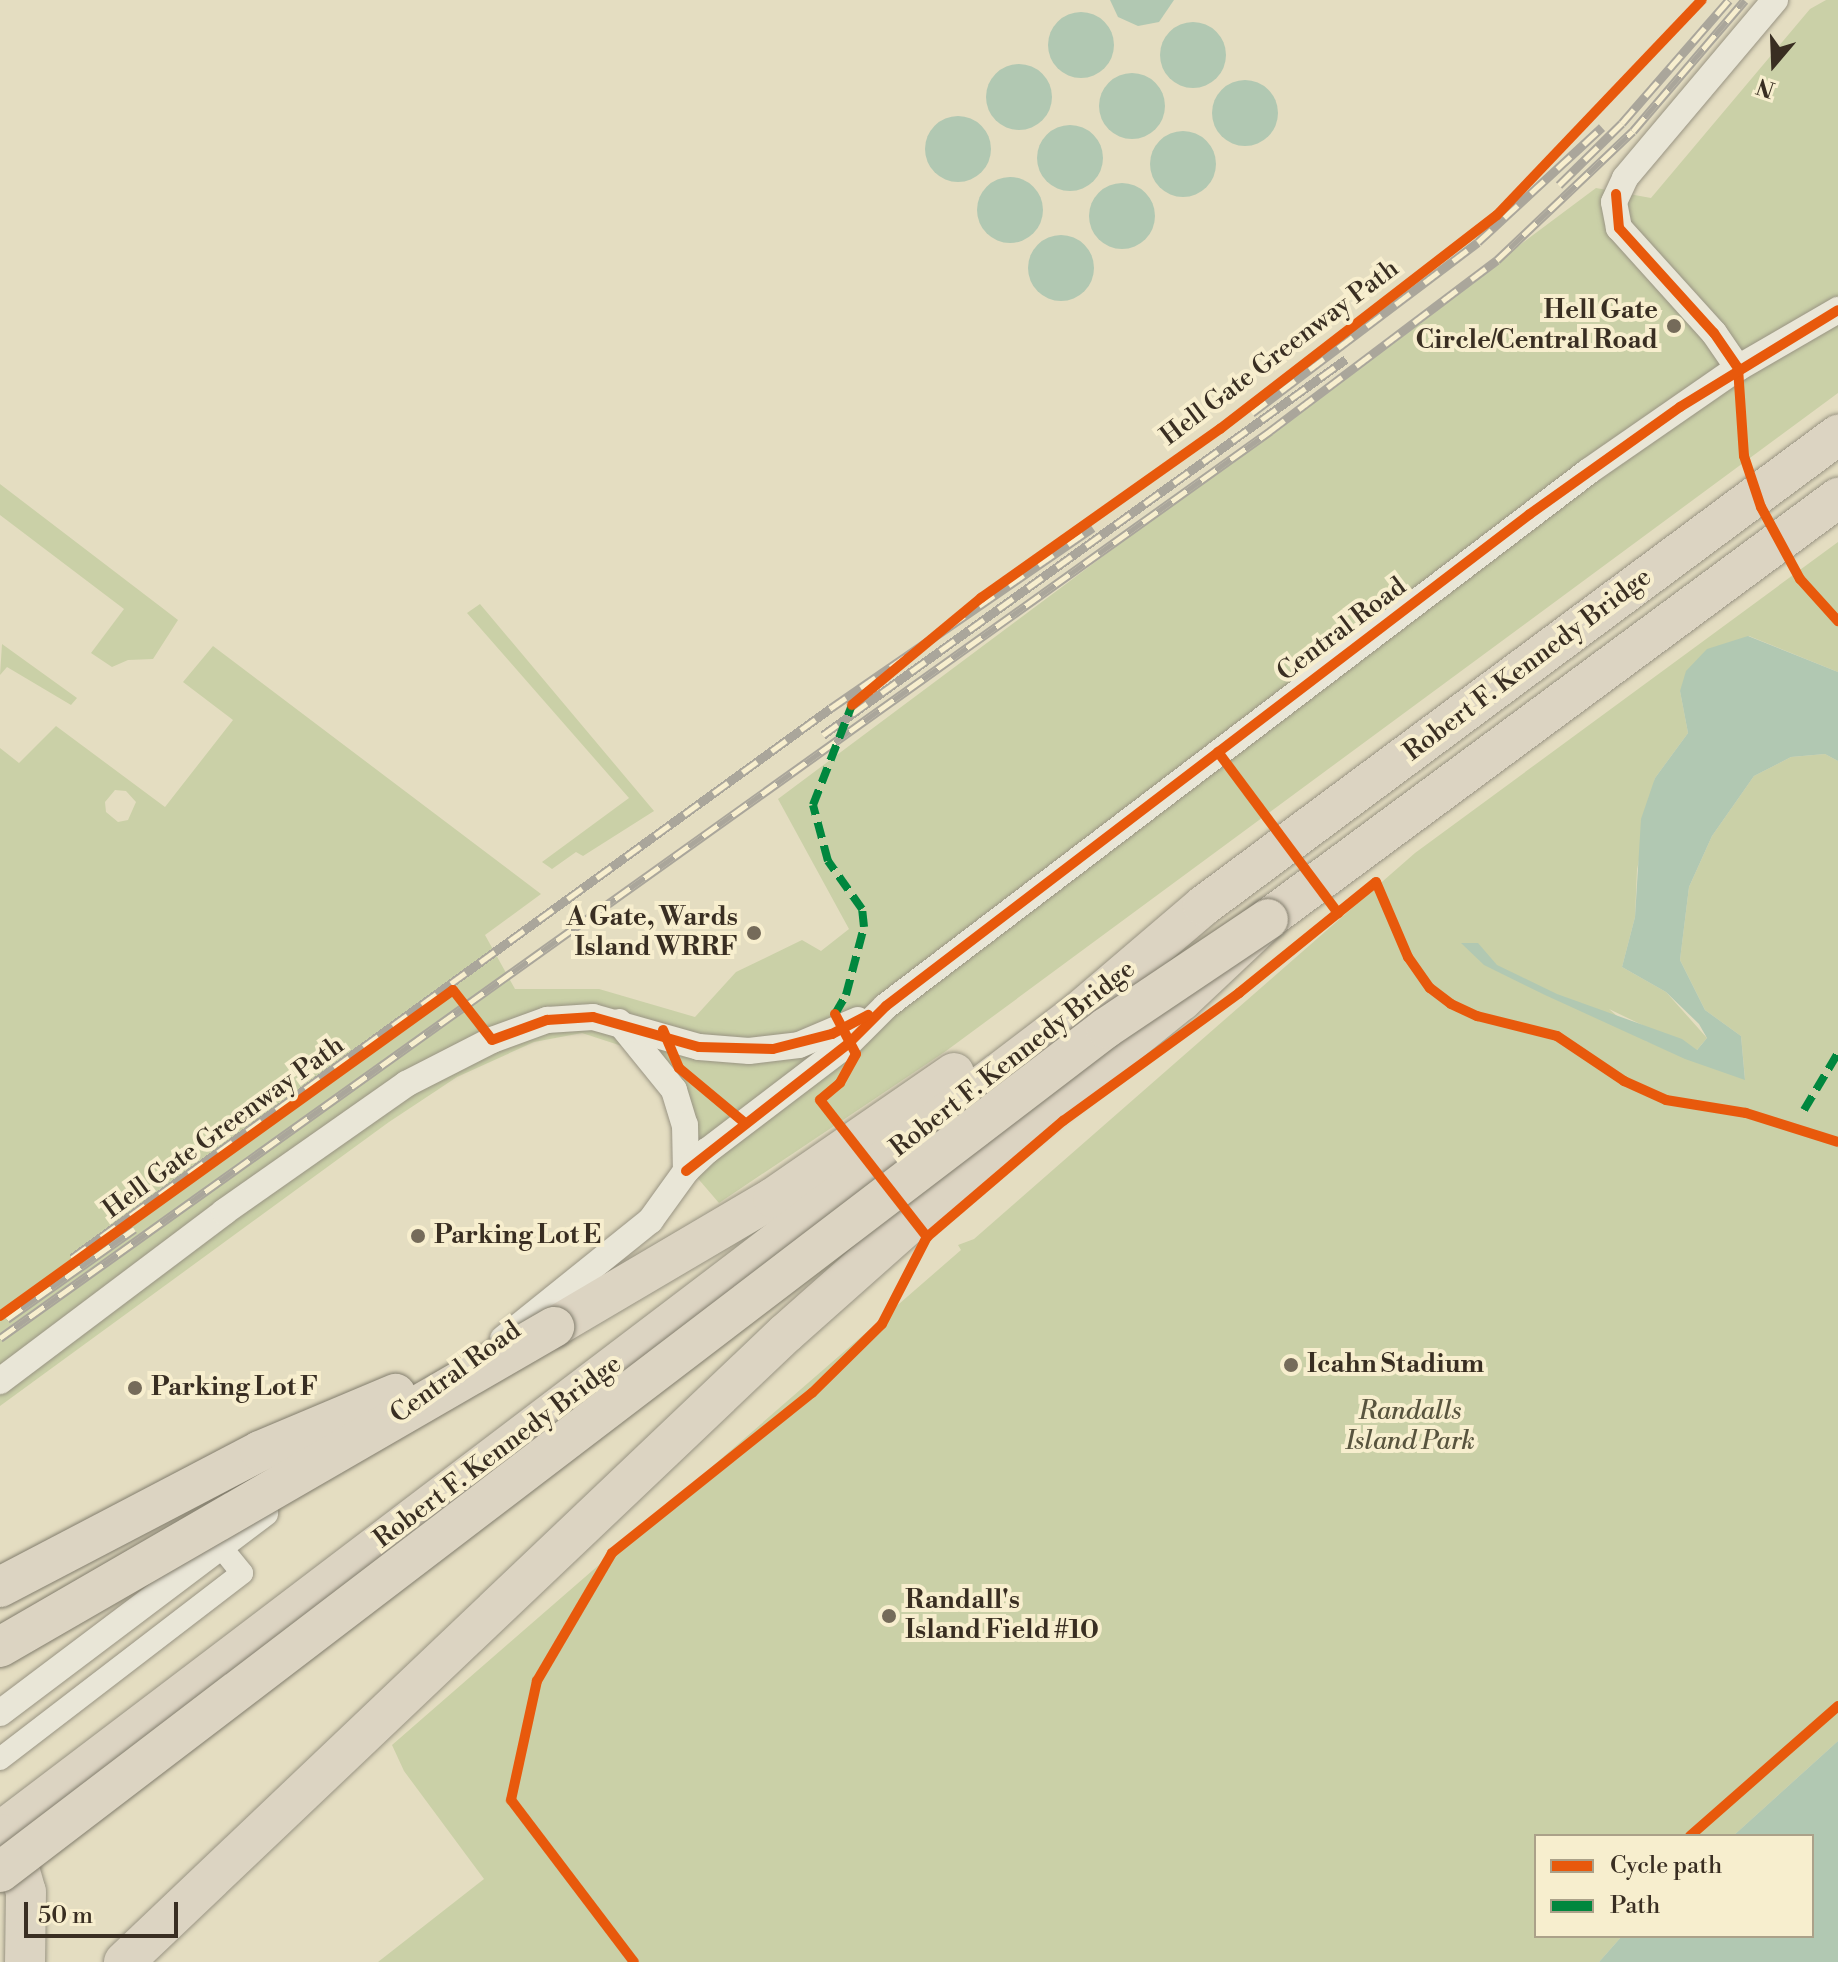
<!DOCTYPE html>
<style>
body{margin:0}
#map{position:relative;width:1838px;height:1962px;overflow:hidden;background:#e4ddc1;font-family:"Libre Bodoni",serif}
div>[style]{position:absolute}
.green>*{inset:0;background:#cad0a7}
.water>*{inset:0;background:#b1c8b2}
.round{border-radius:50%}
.roads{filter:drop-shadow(0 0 2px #999483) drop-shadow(0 0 2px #999483)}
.minor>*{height:22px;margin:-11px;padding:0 11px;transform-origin:11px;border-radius:11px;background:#e9e6d7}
.tertiary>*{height:26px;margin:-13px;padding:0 13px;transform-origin:13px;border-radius:13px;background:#e9e6d7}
.motorway>*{height:40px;margin:-20px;padding:0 20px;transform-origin:20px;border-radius:20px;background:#dcd4c2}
.rail>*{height:9px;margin-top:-4.5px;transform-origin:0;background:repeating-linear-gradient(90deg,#f7eece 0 18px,#aaa69b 0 36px);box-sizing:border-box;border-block:2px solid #aaa69b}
.bridges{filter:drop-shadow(0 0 2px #827d6d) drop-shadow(0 0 2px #827d6d)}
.motorway-bridge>*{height:40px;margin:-20px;padding:0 20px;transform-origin:20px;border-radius:20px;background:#dcd4c2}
.quiet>*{height:8px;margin-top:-4px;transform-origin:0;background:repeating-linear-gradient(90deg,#00873e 0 16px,transparent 0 24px)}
.cycleway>*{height:10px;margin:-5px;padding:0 5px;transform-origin:5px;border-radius:5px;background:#e8590c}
.dots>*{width:22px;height:22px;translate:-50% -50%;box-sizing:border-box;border:4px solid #f7eece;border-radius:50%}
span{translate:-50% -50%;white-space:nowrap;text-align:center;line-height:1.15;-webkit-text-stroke:8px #f7eece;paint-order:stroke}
.poi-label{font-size:26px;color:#392e22;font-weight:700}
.right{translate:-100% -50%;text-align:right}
.left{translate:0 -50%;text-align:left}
.street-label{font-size:26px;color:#392e22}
.park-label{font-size:26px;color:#58543e;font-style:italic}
.legend{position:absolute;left:1534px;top:1834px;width:280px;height:104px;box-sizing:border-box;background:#f7eece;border:2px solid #aba189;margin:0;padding:10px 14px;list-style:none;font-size:24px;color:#392e22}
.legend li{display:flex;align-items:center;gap:16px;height:40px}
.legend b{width:40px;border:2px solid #aba189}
.north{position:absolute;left:1734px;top:24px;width:80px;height:80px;-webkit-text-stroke:6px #f7eece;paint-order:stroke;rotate:199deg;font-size:22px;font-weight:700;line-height:32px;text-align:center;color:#392e22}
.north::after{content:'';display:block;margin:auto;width:28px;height:36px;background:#392e22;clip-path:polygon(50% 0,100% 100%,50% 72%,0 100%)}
.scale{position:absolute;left:24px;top:1902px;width:154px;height:36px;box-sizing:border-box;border:4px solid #392e22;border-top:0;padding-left:10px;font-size:24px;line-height:28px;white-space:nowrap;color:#392e22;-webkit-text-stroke:6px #f7eece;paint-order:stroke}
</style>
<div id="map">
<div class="green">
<div style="clip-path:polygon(evenodd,1826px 0,1838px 0,1838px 393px,946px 1051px,719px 1203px,676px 1153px,674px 1109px,625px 1047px,582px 1033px,534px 1042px,457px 1077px,389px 1122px,0 1406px,0 748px,19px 763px,56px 726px,165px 807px,233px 720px,183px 682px,213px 646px,541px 894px,485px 935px,515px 989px,599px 989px,695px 1017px,736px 972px,802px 940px,821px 951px,849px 929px,778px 799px,1596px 188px,1651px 198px,1810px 9px,1826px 0,115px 790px,126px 791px,136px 802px,128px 820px,118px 822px,106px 812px,105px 802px,115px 790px)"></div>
<div style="clip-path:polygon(0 484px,178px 620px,153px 659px,128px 660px,112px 667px,91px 653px,124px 609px,0 515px)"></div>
<div style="clip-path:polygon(1838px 542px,1838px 672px,1749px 636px,1680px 691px,1688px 733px,1655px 778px,1637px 870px,1635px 917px,1622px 967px,1666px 992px,1707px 1038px,1696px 1051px,1609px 1009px,1646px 1041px,1745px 1079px,1741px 1036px,1705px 1010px,1680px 960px,1689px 887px,1712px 836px,1754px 776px,1791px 757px,1825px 754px,1838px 761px,1838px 1741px,1733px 1836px,1536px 1836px,1536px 1936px,1622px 1936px,1599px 1962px,378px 1962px,484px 1879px,404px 1771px,392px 1745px,961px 1250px,958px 1245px,974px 1239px,1415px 853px)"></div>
<div style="clip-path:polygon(480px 604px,654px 811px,583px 856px,576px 852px,552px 869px,542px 862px,629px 798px,467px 613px)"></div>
<div style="clip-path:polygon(2px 644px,77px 698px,71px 705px,7px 667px,0 675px)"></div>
</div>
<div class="water">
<div style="clip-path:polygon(1110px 0,1174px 0,1159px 22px,1138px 26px,1118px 17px)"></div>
<div class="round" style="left:1048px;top:12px;width:66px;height:66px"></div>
<div class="round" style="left:1160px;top:22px;width:66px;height:66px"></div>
<div class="round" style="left:986px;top:64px;width:66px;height:66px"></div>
<div class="round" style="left:1099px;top:73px;width:66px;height:66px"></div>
<div class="round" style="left:1212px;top:80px;width:66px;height:66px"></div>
<div class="round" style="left:925px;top:116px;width:66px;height:66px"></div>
<div class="round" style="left:1037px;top:125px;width:66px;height:66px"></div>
<div class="round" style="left:1150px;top:131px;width:66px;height:66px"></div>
<div class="round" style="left:977px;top:177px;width:66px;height:66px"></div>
<div class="round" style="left:1089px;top:183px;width:66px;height:66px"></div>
<div class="round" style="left:1028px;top:235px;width:66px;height:66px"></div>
<div style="clip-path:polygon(1748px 636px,1838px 672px,1838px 761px,1825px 754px,1791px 757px,1754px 776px,1712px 836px,1689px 887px,1680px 960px,1705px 1010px,1741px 1036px,1745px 1080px,1685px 1059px,1545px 995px,1484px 965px,1461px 943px,1478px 943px,1497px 965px,1557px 994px,1682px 1039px,1697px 1050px,1707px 1038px,1699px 1024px,1666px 992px,1622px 967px,1635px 917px,1641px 819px,1655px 778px,1688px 733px,1680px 691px,1686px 671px,1707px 649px)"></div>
<div style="clip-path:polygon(1838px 1741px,1838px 1962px,1599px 1962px,1622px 1936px,1812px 1936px,1812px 1836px,1733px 1836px)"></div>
</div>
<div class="roads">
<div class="minor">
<div style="left:0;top:1759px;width:305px;rotate:-37.5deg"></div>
<div style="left:242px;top:1573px;width:35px;rotate:-129deg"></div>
</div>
<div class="tertiary">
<div style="left:1738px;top:368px;width:42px;rotate:-124.4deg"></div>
<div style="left:1714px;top:333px;width:142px;rotate:-132.1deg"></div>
<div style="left:1619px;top:228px;width:26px;rotate:-101deg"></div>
<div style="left:1614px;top:202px;width:26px;rotate:-65deg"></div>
<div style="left:1625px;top:178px;width:233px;rotate:-49.9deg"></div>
<div style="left:619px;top:1022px;width:87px;rotate:51deg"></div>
<div style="left:674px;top:1090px;width:37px;rotate:73deg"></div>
<div style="left:685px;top:1125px;width:46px;rotate:88.8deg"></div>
<div style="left:503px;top:1339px;width:189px;rotate:-38.8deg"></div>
<div style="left:650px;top:1221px;width:62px;rotate:-54.2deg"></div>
<div style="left:686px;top:1171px;width:29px;rotate:-44deg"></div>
<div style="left:707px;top:1151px;width:178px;rotate:-37.3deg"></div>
<div style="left:849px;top:1043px;width:52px;rotate:-45deg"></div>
<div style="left:886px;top:1006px;width:883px;rotate:-37.27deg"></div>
<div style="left:1589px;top:471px;width:181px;rotate:-34.7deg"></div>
<div style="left:1738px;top:368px;width:116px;rotate:-30.1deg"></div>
<div style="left:0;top:1381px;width:281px;rotate:-37deg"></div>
<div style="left:224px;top:1212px;width:223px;rotate:-35.1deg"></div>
<div style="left:406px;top:1084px;width:97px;rotate:-27.1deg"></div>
<div style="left:492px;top:1040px;width:59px;rotate:-20deg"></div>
<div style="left:547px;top:1020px;width:46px;rotate:-3.7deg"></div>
<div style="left:593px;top:1017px;width:110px;rotate:15.8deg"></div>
<div style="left:699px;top:1047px;width:50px;rotate:4.6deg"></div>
<div style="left:749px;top:1051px;width:50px;rotate:-6.8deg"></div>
<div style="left:799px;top:1045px;width:64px;rotate:-23deg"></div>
<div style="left:0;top:1713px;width:332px;rotate:-37deg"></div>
</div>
<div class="motorway">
<div style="left:554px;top:1327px;width:254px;rotate:-30.5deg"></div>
<div style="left:773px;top:1198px;width:220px;rotate:-34.6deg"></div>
<div style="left:0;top:1832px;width:1355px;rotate:-37.23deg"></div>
<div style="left:1079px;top:1012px;width:163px;rotate:-40.5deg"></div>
<div style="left:1203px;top:906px;width:791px;rotate:-36.57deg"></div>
<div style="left:0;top:1834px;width:32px;rotate:58deg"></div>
<div style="left:17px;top:1861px;width:32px;rotate:74deg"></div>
<div style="left:26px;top:1892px;width:70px;rotate:90.8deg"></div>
<div style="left:124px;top:1962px;width:913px;rotate:-43.54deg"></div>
<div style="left:786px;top:1333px;width:226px;rotate:-41.6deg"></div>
<div style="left:955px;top:1183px;width:292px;rotate:-38.9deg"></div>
<div style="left:1182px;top:1000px;width:118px;rotate:-43.3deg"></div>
<div style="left:1268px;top:919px;width:709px;rotate:-36.45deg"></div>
</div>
</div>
<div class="rail">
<div style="left:1559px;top:185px;width:88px;rotate:-44.5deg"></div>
<div style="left:1622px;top:123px;width:163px;rotate:-49deg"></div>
<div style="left:1252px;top:413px;width:283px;rotate:-37.1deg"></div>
<div style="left:1478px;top:242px;width:169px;rotate:-42.8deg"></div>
<div style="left:823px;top:735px;width:644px;rotate:-35.71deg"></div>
<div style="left:72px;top:1258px;width:937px;rotate:-35.93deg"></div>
<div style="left:831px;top:708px;width:318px;rotate:-34.6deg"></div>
<div style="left:7px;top:1319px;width:156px;rotate:-35.3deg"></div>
<div style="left:0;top:1338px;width:1561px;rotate:-35.53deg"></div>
<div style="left:1270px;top:431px;width:284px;rotate:-37deg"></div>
<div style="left:1497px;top:260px;width:187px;rotate:-43.5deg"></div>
<div style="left:1633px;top:131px;width:172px;rotate:-49.5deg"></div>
</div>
<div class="bridges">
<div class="motorway-bridge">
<div style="left:0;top:1587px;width:293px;rotate:-27.6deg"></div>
<div style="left:260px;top:1451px;width:147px;rotate:-22.9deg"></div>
<div style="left:0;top:1647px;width:640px;rotate:-30.01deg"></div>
<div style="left:0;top:1872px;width:1391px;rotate:-37.35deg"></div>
<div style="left:1106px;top:1028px;width:195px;rotate:-33.9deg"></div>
</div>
</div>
<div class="quiet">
<div style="left:835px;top:1014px;width:22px;rotate:-60deg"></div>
<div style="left:846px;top:995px;width:70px;rotate:-75.2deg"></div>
<div style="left:864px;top:927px;width:18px;rotate:-96deg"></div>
<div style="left:862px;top:909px;width:59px;rotate:-125.3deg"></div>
<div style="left:828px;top:861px;width:58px;rotate:-105deg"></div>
<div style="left:813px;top:805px;width:107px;rotate:-68.7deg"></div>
<div style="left:1804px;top:1110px;width:66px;rotate:-59.2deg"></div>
</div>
<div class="cycleway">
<div style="left:1616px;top:194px;width:34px;rotate:85deg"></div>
<div style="left:1619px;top:228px;width:142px;rotate:47.9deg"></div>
<div style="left:1714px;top:333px;width:42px;rotate:55.6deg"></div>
<div style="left:1738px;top:368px;width:88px;rotate:86.1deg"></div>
<div style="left:1744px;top:456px;width:54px;rotate:71.6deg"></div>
<div style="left:1761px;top:507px;width:82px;rotate:61.6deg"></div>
<div style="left:1800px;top:579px;width:57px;rotate:47.9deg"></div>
<div style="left:852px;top:705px;width:168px;rotate:-39.7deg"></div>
<div style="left:981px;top:598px;width:293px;rotate:-35.3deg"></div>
<div style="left:1220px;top:429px;width:350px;rotate:-37.7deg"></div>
<div style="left:1497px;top:215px;width:297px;rotate:-46.4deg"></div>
<div style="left:1218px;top:752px;width:201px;rotate:53.3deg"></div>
<div style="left:835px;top:1014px;width:45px;rotate:62.3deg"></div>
<div style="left:856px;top:1054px;width:33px;rotate:119deg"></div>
<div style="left:840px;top:1083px;width:26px;rotate:140deg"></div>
<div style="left:820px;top:1100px;width:174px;rotate:52deg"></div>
<div style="left:663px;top:1030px;width:41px;rotate:67.2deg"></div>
<div style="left:679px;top:1068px;width:86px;rotate:39.8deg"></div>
<div style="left:686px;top:1171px;width:207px;rotate:-38.1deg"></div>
<div style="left:849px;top:1043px;width:52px;rotate:-45deg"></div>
<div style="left:886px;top:1006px;width:810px;rotate:-37.38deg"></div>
<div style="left:1530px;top:514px;width:184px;rotate:-35.5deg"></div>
<div style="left:1680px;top:407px;width:185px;rotate:-31.5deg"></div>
<div style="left:0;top:1316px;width:558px;rotate:-35.74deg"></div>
<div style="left:453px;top:990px;width:63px;rotate:52deg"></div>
<div style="left:492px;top:1040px;width:59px;rotate:-20deg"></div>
<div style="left:547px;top:1020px;width:46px;rotate:-3.7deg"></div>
<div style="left:593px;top:1017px;width:110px;rotate:15.8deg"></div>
<div style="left:699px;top:1047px;width:74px;rotate:1.5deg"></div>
<div style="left:773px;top:1049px;width:61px;rotate:-14.3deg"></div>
<div style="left:832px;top:1034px;width:41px;rotate:-27.8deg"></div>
<div style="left:1690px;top:1836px;width:197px;rotate:-41.3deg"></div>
<div style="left:634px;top:1962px;width:203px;rotate:-127.2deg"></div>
<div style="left:511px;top:1800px;width:122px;rotate:-77.7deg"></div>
<div style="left:537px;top:1681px;width:148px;rotate:-59.6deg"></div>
<div style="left:612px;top:1553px;width:256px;rotate:-38.7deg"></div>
<div style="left:812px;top:1393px;width:98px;rotate:-44.6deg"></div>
<div style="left:882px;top:1324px;width:98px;rotate:-62.7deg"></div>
<div style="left:927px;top:1237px;width:179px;rotate:-40.5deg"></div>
<div style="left:1063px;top:1121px;width:218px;rotate:-36deg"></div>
<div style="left:1239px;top:993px;width:176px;rotate:-39deg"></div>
<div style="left:1376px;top:882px;width:82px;rotate:66.9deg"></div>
<div style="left:1408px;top:957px;width:38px;rotate:55deg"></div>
<div style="left:1430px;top:988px;width:26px;rotate:37deg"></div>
<div style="left:1451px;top:1004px;width:29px;rotate:25deg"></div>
<div style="left:1477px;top:1016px;width:82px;rotate:14deg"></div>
<div style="left:1557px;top:1036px;width:81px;rotate:33.9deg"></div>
<div style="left:1624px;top:1081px;width:46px;rotate:24.3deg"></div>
<div style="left:1666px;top:1100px;width:81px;rotate:9.2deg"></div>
<div style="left:1746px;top:1113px;width:96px;rotate:17.5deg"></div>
</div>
<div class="dots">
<div style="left:1674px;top:326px;background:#756b5a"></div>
<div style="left:754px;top:933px;background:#756b5a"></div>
<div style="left:418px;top:1236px;background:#756b5a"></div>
<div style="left:1291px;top:1365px;background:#756b5a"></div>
<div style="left:135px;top:1388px;background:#756b5a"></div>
<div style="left:889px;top:1616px;background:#756b5a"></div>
</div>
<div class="poi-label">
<span class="right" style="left:1658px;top:326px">Hell Gate<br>Circle/Central Road</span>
<span class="right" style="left:738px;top:933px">A Gate, Wards<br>Island WRRF</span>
<span class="left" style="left:434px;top:1236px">Parking Lot E</span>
<span class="left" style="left:1307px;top:1365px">Icahn Stadium</span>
<span class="left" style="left:151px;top:1388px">Parking Lot F</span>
<span class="left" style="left:905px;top:1616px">Randall's<br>Island Field #10</span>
</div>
<div class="street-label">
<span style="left:1280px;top:353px;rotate:-37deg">Hell Gate Greenway Path</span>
<span style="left:1342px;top:630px;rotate:-37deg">Central Road</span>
<span style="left:1528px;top:665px;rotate:-37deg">Robert F. Kennedy Bridge</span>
<span style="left:1013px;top:1059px;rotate:-38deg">Robert F. Kennedy Bridge</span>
<span style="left:224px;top:1128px;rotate:-36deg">Hell Gate Greenway Path</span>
<span style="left:456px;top:1373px;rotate:-36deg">Central Road</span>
<span style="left:498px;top:1452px;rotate:-37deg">Robert F. Kennedy Bridge</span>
</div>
<div class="park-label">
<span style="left:1410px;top:1427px">Randalls<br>Island Park</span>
</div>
<ul class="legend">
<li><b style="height:10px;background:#e8590c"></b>Cycle path</li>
<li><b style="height:10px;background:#00873e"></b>Path</li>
</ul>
<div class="north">N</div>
<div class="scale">50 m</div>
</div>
